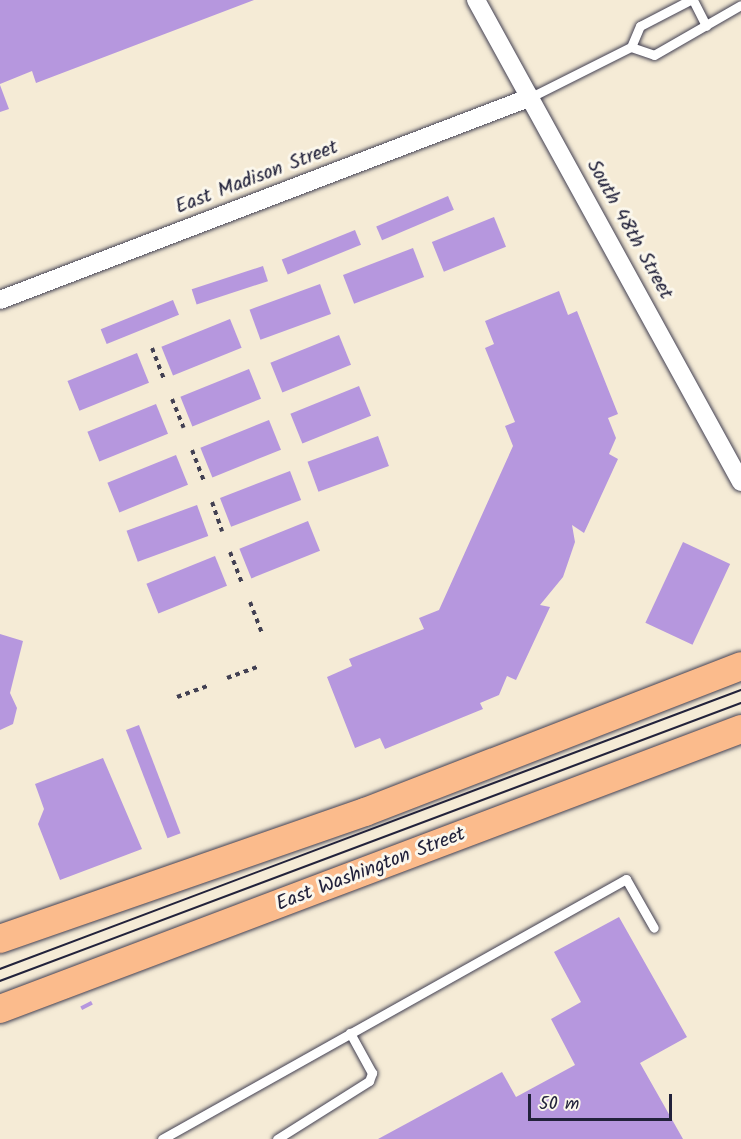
<!DOCTYPE html>
<style>
body{margin:0}
#map{position:relative;width:741px;height:1139px;overflow:hidden;background:#f5ebd6;font-family:Kalam,sans-serif}
div>[style]{position:absolute}
.building>*{inset:0;background:#b697de;transform-origin:0 0}
.path>*{height:4px;margin-top:-2px;transform-origin:0;background:repeating-linear-gradient(90deg,#424052 0 4.5px,transparent 0 9px)}
.roads{filter:drop-shadow(0 0 2px #424052) drop-shadow(0 0 2px #424052)}
.lane>*{height:9px;margin:-4.5px;padding:0 4.5px;transform-origin:4.5px;border-radius:4.5px;background:#fff}
.street>*{height:18px;margin:-9px;padding:0 9px;transform-origin:9px;border-radius:9px;background:#fff}
.primary>*{height:28px;margin:-14px;padding:0 14px;transform-origin:14px;border-radius:14px;background:#fbbb8c}
.tram>*{height:1.5px;margin:-0.75px;padding:0 0.75px;transform-origin:0.75px;border-radius:0.75px;background:#22223b}
span{translate:-50% -50%;white-space:nowrap;text-align:center;line-height:1.15;-webkit-text-stroke:6px #fbf7ec;paint-order:stroke}
.street-label{font-size:20px;color:#22223b}
.scale{position:absolute;left:528px;top:1094px;width:144px;height:27px;box-sizing:border-box;border:3px solid #22223b;border-top:0;padding-left:8px;font-size:18px;line-height:21px;white-space:nowrap;color:#22223b;-webkit-text-stroke:4px #fbf7ec;paint-order:stroke}
</style>
<div id="map">
<div class="building">
<div style="clip-path:polygon(0 0,254px 0,36px 83px,32px 71px,0 84px)"></div>
<div style="clip-path:polygon(0 85px,9px 109px,0 112px)"></div>
<div style="left:448px;top:196px;width:15px;height:78px;rotate:67deg"></div>
<div style="left:494px;top:217px;width:32px;height:67px;rotate:68deg"></div>
<div style="left:355px;top:230px;width:16px;height:79px;rotate:68deg"></div>
<div style="left:413px;top:248px;width:31px;height:75px;rotate:69deg"></div>
<div style="left:263px;top:266px;width:16px;height:75px;rotate:72deg"></div>
<div style="left:320px;top:284px;width:32px;height:75px;rotate:70deg"></div>
<div style="clip-path:polygon(559px 291px,568px 315px,577px 311px,618px 414px,608px 418px,616px 438px,609px 454px,618px 459px,584px 533px,572px 525px,575px 542px,563px 577px,540px 605px,550px 607px,516px 680px,507px 676px,499px 695px,480px 703px,483px 709px,385px 749px,380px 738px,355px 748px,327px 677px,352px 666px,349px 659px,424px 629px,419px 618px,439px 610px,513px 446px,505px 426px,515px 422px,485px 348px,494px 344px,485px 321px)"></div>
<div style="left:173px;top:300px;width:16px;height:78px;rotate:68deg"></div>
<div style="left:230px;top:319px;width:31px;height:74px;rotate:68deg"></div>
<div style="left:339px;top:335px;width:32px;height:74px;rotate:68deg"></div>
<div style="left:137px;top:353px;width:32px;height:75px;rotate:68deg"></div>
<div style="left:249px;top:369px;width:32px;height:74px;rotate:68deg"></div>
<div style="left:359px;top:386px;width:32px;height:74px;rotate:68deg"></div>
<div style="left:156px;top:404px;width:32px;height:74px;rotate:68deg"></div>
<div style="left:269px;top:420px;width:32px;height:74px;rotate:68deg"></div>
<div style="left:378px;top:436px;width:32px;height:75px;rotate:70deg"></div>
<div style="left:176px;top:455px;width:32px;height:74px;rotate:68deg"></div>
<div style="left:290px;top:471px;width:31px;height:75px;rotate:69deg"></div>
<div style="left:197px;top:505px;width:33px;height:75px;rotate:70deg"></div>
<div style="left:308px;top:521px;width:32px;height:74px;rotate:68deg"></div>
<div style="left:683px;top:542px;width:52px;height:89px;rotate:25deg"></div>
<div style="left:215px;top:556px;width:32px;height:74px;rotate:68deg"></div>
<div style="clip-path:polygon(0 634px,23px 641px,10px 693px,17px 708px,13px 724px,0 730px)"></div>
<div style="left:139px;top:725px;width:116px;height:14px;rotate:69deg"></div>
<div style="clip-path:polygon(103px 758px,142px 849px,60px 880px,38px 824px,44px 809px,35px 784px)"></div>
<div style="clip-path:polygon(619px 917px,687px 1037px,640px 1063px,683px 1139px,378px 1139px,502px 1072px,516px 1097px,575px 1065px,551px 1019px,581px 1002px,554px 952px)"></div>
<div style="left:91px;top:1001px;width:4px;height:12px;rotate:63deg"></div>
</div>
<div class="path">
<div style="left:152px;top:348px;width:33px;rotate:69deg"></div>
<div style="left:172px;top:399px;width:31px;rotate:68deg"></div>
<div style="left:192px;top:450px;width:33px;rotate:69deg"></div>
<div style="left:212px;top:502px;width:31px;rotate:71deg"></div>
<div style="left:230px;top:552px;width:33px;rotate:69deg"></div>
<div style="left:250px;top:602px;width:34px;rotate:69deg"></div>
<div style="left:227px;top:678px;width:32px;rotate:-20deg"></div>
<div style="left:177px;top:697px;width:32px;rotate:-20deg"></div>
</div>
<div class="roads">
<div class="lane">
<div style="left:693px;top:0;width:29px;rotate:63deg"></div>
<div style="left:631px;top:47px;width:24px;rotate:19deg"></div>
<div style="left:654px;top:55px;width:100px;rotate:-29.9deg"></div>
<div style="left:531px;top:97px;width:112px;rotate:-26.6deg"></div>
<div style="left:631px;top:47px;width:23px;rotate:-67deg"></div>
<div style="left:640px;top:26px;width:56px;rotate:-27.5deg"></div>
<div style="left:162px;top:1139px;width:532px;rotate:-29.26deg"></div>
<div style="left:626px;top:879px;width:56px;rotate:60.3deg"></div>
<div style="left:277px;top:1139px;width:109px;rotate:-32.2deg"></div>
<div style="left:369px;top:1081px;width:9px;rotate:-69deg"></div>
<div style="left:372px;top:1073px;width:46px;rotate:-118.8deg"></div>
</div>
<div class="street">
<div style="left:476px;top:0;width:550px;rotate:61.2deg"></div>
<div style="left:0;top:300px;width:568px;rotate:-20.92deg"></div>
</div>
<div class="primary">
<div style="left:0;top:939px;width:386px;rotate:-19.2deg"></div>
<div style="left:365px;top:812px;width:403px;rotate:-21.2deg"></div>
<div style="left:0;top:1009px;width:792px;rotate:-20.7deg"></div>
</div>
</div>
<div class="tram">
<div style="left:0;top:969px;width:792px;rotate:-20.63deg"></div>
<div style="left:0;top:981px;width:791px;rotate:-20.56deg"></div>
</div>
<div class="street-label">
<span style="left:257px;top:178px;rotate:-21deg">East Madison Street</span>
<span style="left:629px;top:230px;rotate:61deg">South 48th Street</span>
<span style="left:371px;top:870px;rotate:-21deg">East Washington Street</span>
</div>
<div class="scale">50 m</div>
</div>
